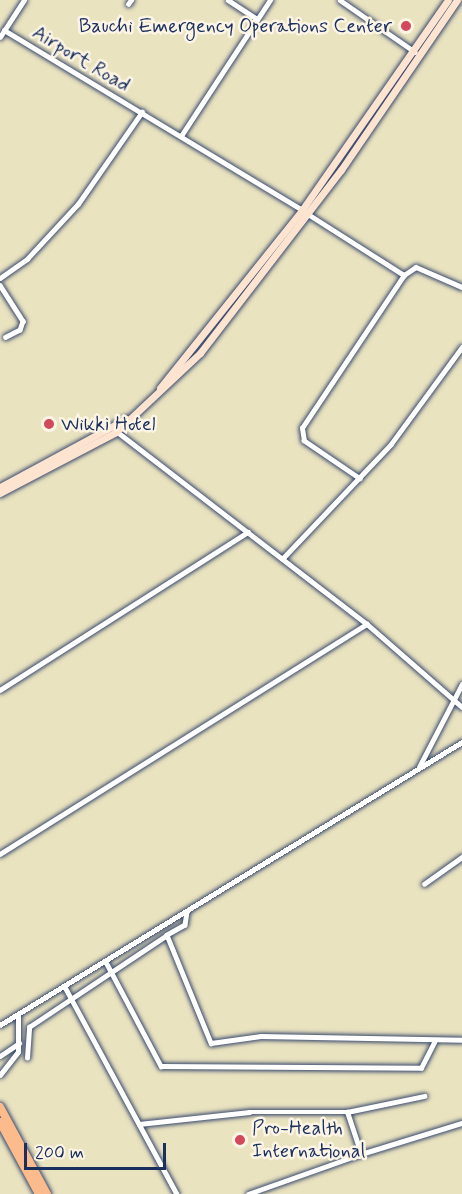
<!DOCTYPE html>
<style>
body{margin:0}
#map{position:relative;width:462px;height:1194px;overflow:hidden;background:#eae3c0;font-family:Mynerve,sans-serif}
div>[style]{position:absolute}
.roads{filter:drop-shadow(0 0 2px #3a4a6d) drop-shadow(0 0 2px #3a4a6d)}
.street>*{height:4.5px;margin:-2.25px;padding:0 2.25px;transform-origin:2.25px;border-radius:2.25px;background:#fff}
.secondary>*{height:7px;margin:-3.5px;padding:0 3.5px;transform-origin:3.5px;border-radius:3.5px;background:#fde4d1}
.primary>*{height:8px;margin:-4px;padding:0 4px;transform-origin:4px;border-radius:4px;background:#fbbb8d}
.dots>*{width:16px;height:16px;translate:-50% -50%;box-sizing:border-box;border:3px solid #fcf5e5;border-radius:50%}
span{translate:-50% -50%;white-space:nowrap;text-align:center;line-height:1.15;-webkit-text-stroke:5px #fcf5e5;paint-order:stroke}
.poi-label{font-size:20px;color:#1b2f5e}
.right{translate:-100% -50%;text-align:right}
.left{translate:0 -50%;text-align:left}
.street-label{font-size:20px;color:#1b2f5e}
.scale{position:absolute;left:24px;top:1143px;width:142px;height:27px;box-sizing:border-box;border:3px solid #1b2f5e;border-top:0;padding-left:8px;font-size:18px;line-height:21px;white-space:nowrap;color:#1b2f5e;-webkit-text-stroke:4px #fcf5e5;paint-order:stroke}
</style>
<div id="map">
<div class="roads">
<div class="street">
<div style="left:228px;top:0;width:35px;rotate:33deg"></div>
<div style="left:340px;top:0;width:91px;rotate:34.7deg"></div>
<div style="left:128px;top:4px;width:5px;rotate:-53deg"></div>
<div style="left:4px;top:30px;width:348px;rotate:31.1deg"></div>
<div style="left:0;top:37px;width:44px;rotate:-57deg"></div>
<div style="left:181px;top:136px;width:163px;rotate:-56.8deg"></div>
<div style="left:308px;top:214px;width:114px;rotate:32.4deg"></div>
<div style="left:0;top:278px;width:33px;rotate:-35deg"></div>
<div style="left:27px;top:259px;width:75px;rotate:-47.2deg"></div>
<div style="left:78px;top:204px;width:112px;rotate:-55.2deg"></div>
<div style="left:0;top:285px;width:43px;rotate:57.4deg"></div>
<div style="left:23px;top:321px;width:9px;rotate:108deg"></div>
<div style="left:20px;top:330px;width:16px;rotate:153deg"></div>
<div style="left:115px;top:430px;width:318px;rotate:37.6deg"></div>
<div style="left:367px;top:624px;width:126px;rotate:41.1deg"></div>
<div style="left:360px;top:479px;width:68px;rotate:-145.8deg"></div>
<div style="left:304px;top:441px;width:13px;rotate:-99deg"></div>
<div style="left:302px;top:428px;width:184px;rotate:-56.3deg"></div>
<div style="left:404px;top:275px;width:14px;rotate:-34deg"></div>
<div style="left:416px;top:267px;width:50px;rotate:23.5deg"></div>
<div style="left:282px;top:559px;width:158px;rotate:-46.5deg"></div>
<div style="left:391px;top:444px;width:120px;rotate:-53.8deg"></div>
<div style="left:0;top:690px;width:294px;rotate:-32.5deg"></div>
<div style="left:419px;top:767px;width:93px;rotate:-62.6deg"></div>
<div style="left:0;top:854px;width:433px;rotate:-32.1deg"></div>
<div style="left:424px;top:884px;width:47px;rotate:-35.4deg"></div>
<div style="left:187px;top:912px;width:13px;rotate:99deg"></div>
<div style="left:185px;top:925px;width:21px;rotate:151deg"></div>
<div style="left:167px;top:935px;width:117px;rotate:67.8deg"></div>
<div style="left:211px;top:1043px;width:50px;rotate:-8deg"></div>
<div style="left:261px;top:1036px;width:201px;rotate:1.1deg"></div>
<div style="left:106px;top:962px;width:118px;rotate:62.1deg"></div>
<div style="left:161px;top:1066px;width:260px;rotate:0.4deg"></div>
<div style="left:421px;top:1068px;width:29px;rotate:-63deg"></div>
<div style="left:65px;top:987px;width:235px;rotate:61.6deg"></div>
<div style="left:0;top:1025px;width:542px;rotate:-31.49deg"></div>
<div style="left:0;top:1056px;width:23px;rotate:-34deg"></div>
<div style="left:27px;top:1058px;width:31px;rotate:-86deg"></div>
<div style="left:29px;top:1027px;width:166px;rotate:-33.7deg"></div>
<div style="left:0;top:1075px;width:29px;rotate:-52deg"></div>
<div style="left:18px;top:1052px;width:35px;rotate:-90deg"></div>
<div style="left:139px;top:1124px;width:111px;rotate:-6.2deg"></div>
<div style="left:249px;top:1112px;width:98px"></div>
<div style="left:347px;top:1112px;width:79px;rotate:-11.7deg"></div>
<div style="left:361px;top:1154px;width:106px;rotate:-17.1deg"></div>
<div style="left:248px;top:1194px;width:120px;rotate:-19.5deg"></div>
<div style="left:361px;top:1154px;width:44px;rotate:-108.4deg"></div>
</div>
<div class="secondary">
<div style="left:160px;top:388px;width:228px;rotate:-51.4deg"></div>
<div style="left:302px;top:210px;width:256px;rotate:-55.2deg"></div>
<div style="left:0;top:487px;width:143px;rotate:-28.4deg"></div>
<div style="left:0;top:493px;width:131px;rotate:-27.7deg"></div>
<div style="left:116px;top:432px;width:115px;rotate:-43.2deg"></div>
<div style="left:200px;top:353px;width:231px;rotate:-52.4deg"></div>
<div style="left:341px;top:170px;width:206px;rotate:-55.7deg"></div>
</div>
<div class="primary">
<div style="left:0;top:1107px;width:99px;rotate:61.6deg"></div>
<div style="left:0;top:1122px;width:82px;rotate:61.6deg"></div>
</div>
</div>
<div class="dots">
<div style="left:406px;top:26px;background:#d1495b"></div>
<div style="left:49px;top:424px;background:#d1495b"></div>
<div style="left:240px;top:1140px;background:#d1495b"></div>
</div>
<div class="poi-label">
<span class="right" style="left:392px;top:26px">Bauchi Emergency Operations Center</span>
<span class="left" style="left:61px;top:424px">Wikki Hotel</span>
<span class="left" style="left:252px;top:1140px">Pro-Health<br>International</span>
</div>
<div class="street-label">
<span style="left:81px;top:59px;rotate:31deg">Airport Road</span>
</div>
<div class="scale">200 m</div>
</div>
